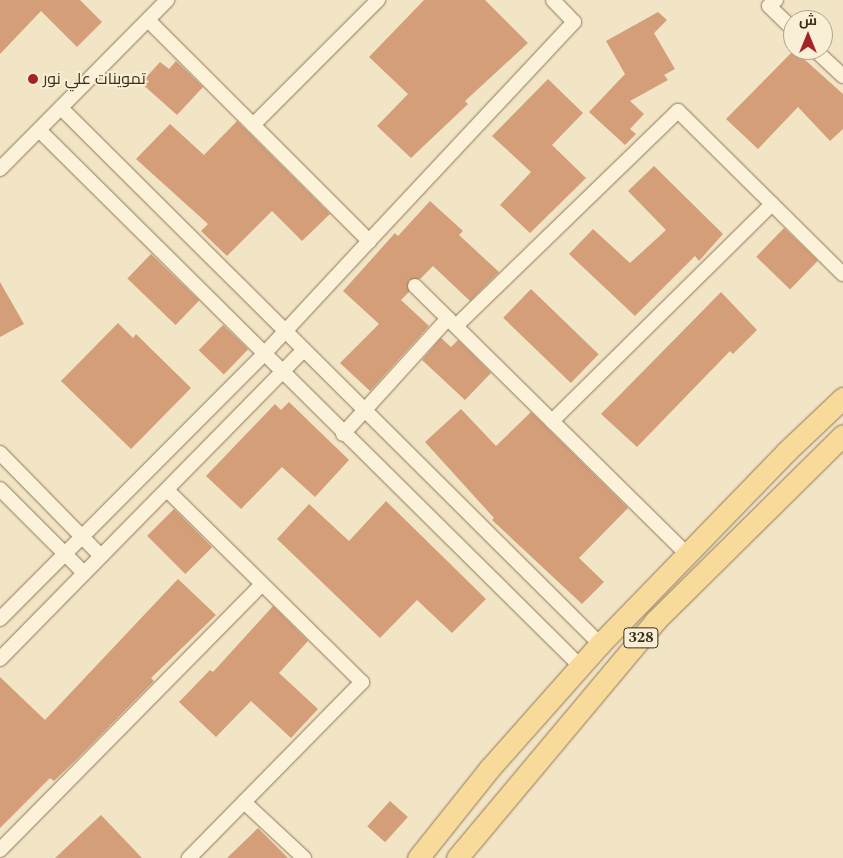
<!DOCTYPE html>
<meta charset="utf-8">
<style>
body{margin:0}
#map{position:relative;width:843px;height:858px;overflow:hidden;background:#f2e5c5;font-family:Spectral,Cairo,serif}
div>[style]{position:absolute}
.building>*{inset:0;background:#d49e78;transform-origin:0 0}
.roads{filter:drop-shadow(0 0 1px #907659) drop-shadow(0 0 1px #907659)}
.street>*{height:14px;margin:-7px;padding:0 7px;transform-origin:7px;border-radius:7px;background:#fcf2da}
.primary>*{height:21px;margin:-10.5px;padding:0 10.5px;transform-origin:10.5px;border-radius:10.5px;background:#f8db9b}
.dots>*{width:14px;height:14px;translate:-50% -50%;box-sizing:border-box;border:2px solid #f9efd6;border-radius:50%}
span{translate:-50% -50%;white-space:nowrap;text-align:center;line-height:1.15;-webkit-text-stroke:4px #f9efd6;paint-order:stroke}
.shield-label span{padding:1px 4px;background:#f9efd6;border:1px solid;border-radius:4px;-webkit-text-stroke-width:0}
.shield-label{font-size:15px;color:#3e2e1e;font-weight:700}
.poi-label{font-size:16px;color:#3e2e1e}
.left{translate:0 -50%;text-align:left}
.north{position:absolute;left:783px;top:10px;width:50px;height:50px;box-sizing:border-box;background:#f9efd6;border:1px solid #aea28c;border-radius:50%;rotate:0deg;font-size:14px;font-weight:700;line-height:20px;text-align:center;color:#3e2e1e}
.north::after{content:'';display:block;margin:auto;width:18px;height:22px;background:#a42324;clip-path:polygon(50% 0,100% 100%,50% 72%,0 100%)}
</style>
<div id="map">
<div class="building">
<div style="clip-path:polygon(0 0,80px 0,102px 22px,77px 47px,41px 11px,0 54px)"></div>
<div style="clip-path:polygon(424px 0,485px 0,528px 43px,465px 101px,468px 104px,411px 158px,377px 126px,408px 94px,369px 57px)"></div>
<div style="clip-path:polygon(658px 12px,667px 20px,654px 33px,675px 69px,664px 75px,668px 80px,630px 101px,644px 114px,630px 129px,636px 134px,625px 145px,589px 112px,625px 74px,606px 41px)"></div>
<div style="clip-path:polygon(794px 50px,843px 94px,843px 129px,830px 141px,798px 107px,758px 149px,726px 119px)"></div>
<div style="clip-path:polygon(176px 61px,203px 87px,177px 115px,141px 83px,160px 62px,169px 69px)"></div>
<div style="clip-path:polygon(548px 79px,583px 113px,552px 145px,586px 178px,530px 233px,500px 205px,531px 172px,492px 136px)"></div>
<div style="clip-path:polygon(237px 121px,330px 214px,302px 241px,272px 211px,227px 256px,201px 231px,208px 224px,136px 159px,170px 124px,204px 155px)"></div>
<div style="clip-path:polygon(654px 166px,723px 234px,699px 261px,695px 256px,635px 316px,569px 254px,593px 229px,630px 263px,666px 230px,628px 191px)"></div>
<div style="clip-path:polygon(430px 201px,463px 231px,459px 235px,499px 272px,470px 301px,433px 266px,420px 279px,409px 280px,409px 292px,401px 300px,429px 326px,370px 391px,340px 363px,379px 324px,343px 291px,395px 233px,398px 236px)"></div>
<div style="left:784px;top:228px;width:47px;height:40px;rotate:44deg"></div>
<div style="left:151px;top:254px;width:67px;height:34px;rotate:44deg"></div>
<div style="clip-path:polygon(0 282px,24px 324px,0 337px)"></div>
<div style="left:531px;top:289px;width:94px;height:40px;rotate:44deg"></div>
<div style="clip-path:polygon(721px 292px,757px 330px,733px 354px,730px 351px,637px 447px,601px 414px)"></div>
<div style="clip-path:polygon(118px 323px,133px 338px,136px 334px,191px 388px,131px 449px,61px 381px)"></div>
<div style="left:223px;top:325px;width:35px;height:35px;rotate:44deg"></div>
<div style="clip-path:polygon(441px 338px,451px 347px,458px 340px,491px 373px,465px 400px,422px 360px)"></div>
<div style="clip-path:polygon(289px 402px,349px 460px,315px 497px,282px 467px,241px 509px,206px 476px,275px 404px,281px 410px)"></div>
<div style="clip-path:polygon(461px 409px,496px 446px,531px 412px,628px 508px,579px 558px,604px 582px,582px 604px,492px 520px,494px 518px,425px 442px)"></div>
<div style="clip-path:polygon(386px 501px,486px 599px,452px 633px,417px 600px,380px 638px,277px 539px,309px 504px,349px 541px)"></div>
<div style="left:174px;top:509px;width:54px;height:38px;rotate:45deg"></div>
<div style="clip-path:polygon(178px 579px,216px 615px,151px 678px,154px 681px,77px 759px,54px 781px,50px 778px,0 828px,0 677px,45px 720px)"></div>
<div style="clip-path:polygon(273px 606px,308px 641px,279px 673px,318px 709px,291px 738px,251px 701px,216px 737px,179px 702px,210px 670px,213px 672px)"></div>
<div style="left:390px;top:801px;width:24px;height:34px;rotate:42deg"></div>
<div style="clip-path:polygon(101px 815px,142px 858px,55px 858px)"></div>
<div style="clip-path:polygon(258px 828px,288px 858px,227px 858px)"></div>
</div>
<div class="roads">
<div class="street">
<div style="left:776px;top:0;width:9px;rotate:139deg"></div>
<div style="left:769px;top:6px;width:33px;rotate:44deg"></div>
<div style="left:148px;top:20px;width:313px;rotate:45deg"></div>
<div style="left:369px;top:241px;width:300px;rotate:-46.9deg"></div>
<div style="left:574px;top:22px;width:30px;rotate:-134deg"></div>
<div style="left:815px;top:50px;width:38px;rotate:43deg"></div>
<div style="left:61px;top:108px;width:760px;rotate:44.84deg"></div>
<div style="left:253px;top:125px;width:177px;rotate:-45deg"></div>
<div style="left:40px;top:131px;width:760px;rotate:44.73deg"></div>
<div style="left:0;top:169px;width:238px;rotate:-45.3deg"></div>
<div style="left:415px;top:286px;width:380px;rotate:44.6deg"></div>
<div style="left:456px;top:326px;width:309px;rotate:-44.1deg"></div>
<div style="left:678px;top:111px;width:232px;rotate:44.7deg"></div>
<div style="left:552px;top:421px;width:309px;rotate:-44.6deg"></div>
<div style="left:343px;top:434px;width:156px;rotate:-47.8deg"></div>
<div style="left:0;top:453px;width:144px;rotate:45.6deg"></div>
<div style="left:0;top:489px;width:119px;rotate:45deg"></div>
<div style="left:167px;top:490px;width:274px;rotate:44.6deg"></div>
<div style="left:362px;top:682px;width:247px;rotate:134.5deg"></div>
<div style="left:0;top:619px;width:374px;rotate:-45.1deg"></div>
<div style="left:264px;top:354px;width:154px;rotate:-47.1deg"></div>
<div style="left:0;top:659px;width:433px;rotate:-45.5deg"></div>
<div style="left:244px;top:802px;width:82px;rotate:43deg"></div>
<div style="left:0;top:850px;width:373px;rotate:-45.4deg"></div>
</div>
<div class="primary">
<div style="left:418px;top:858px;width:114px;rotate:-51.4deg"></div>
<div style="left:489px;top:769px;width:167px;rotate:-48.4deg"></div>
<div style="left:600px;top:644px;width:267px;rotate:-45.9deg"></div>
<div style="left:786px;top:452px;width:79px;rotate:-43.5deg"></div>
<div style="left:457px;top:858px;width:309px;rotate:-50.1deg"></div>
<div style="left:655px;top:621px;width:264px;rotate:-44.7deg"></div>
</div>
</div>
<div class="dots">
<div style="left:33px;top:79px;background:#a42324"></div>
</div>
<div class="shield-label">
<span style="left:641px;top:638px">328</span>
</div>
<div class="poi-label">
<span class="left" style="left:43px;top:79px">تموينات علي نور</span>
</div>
<div class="north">ش</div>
</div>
